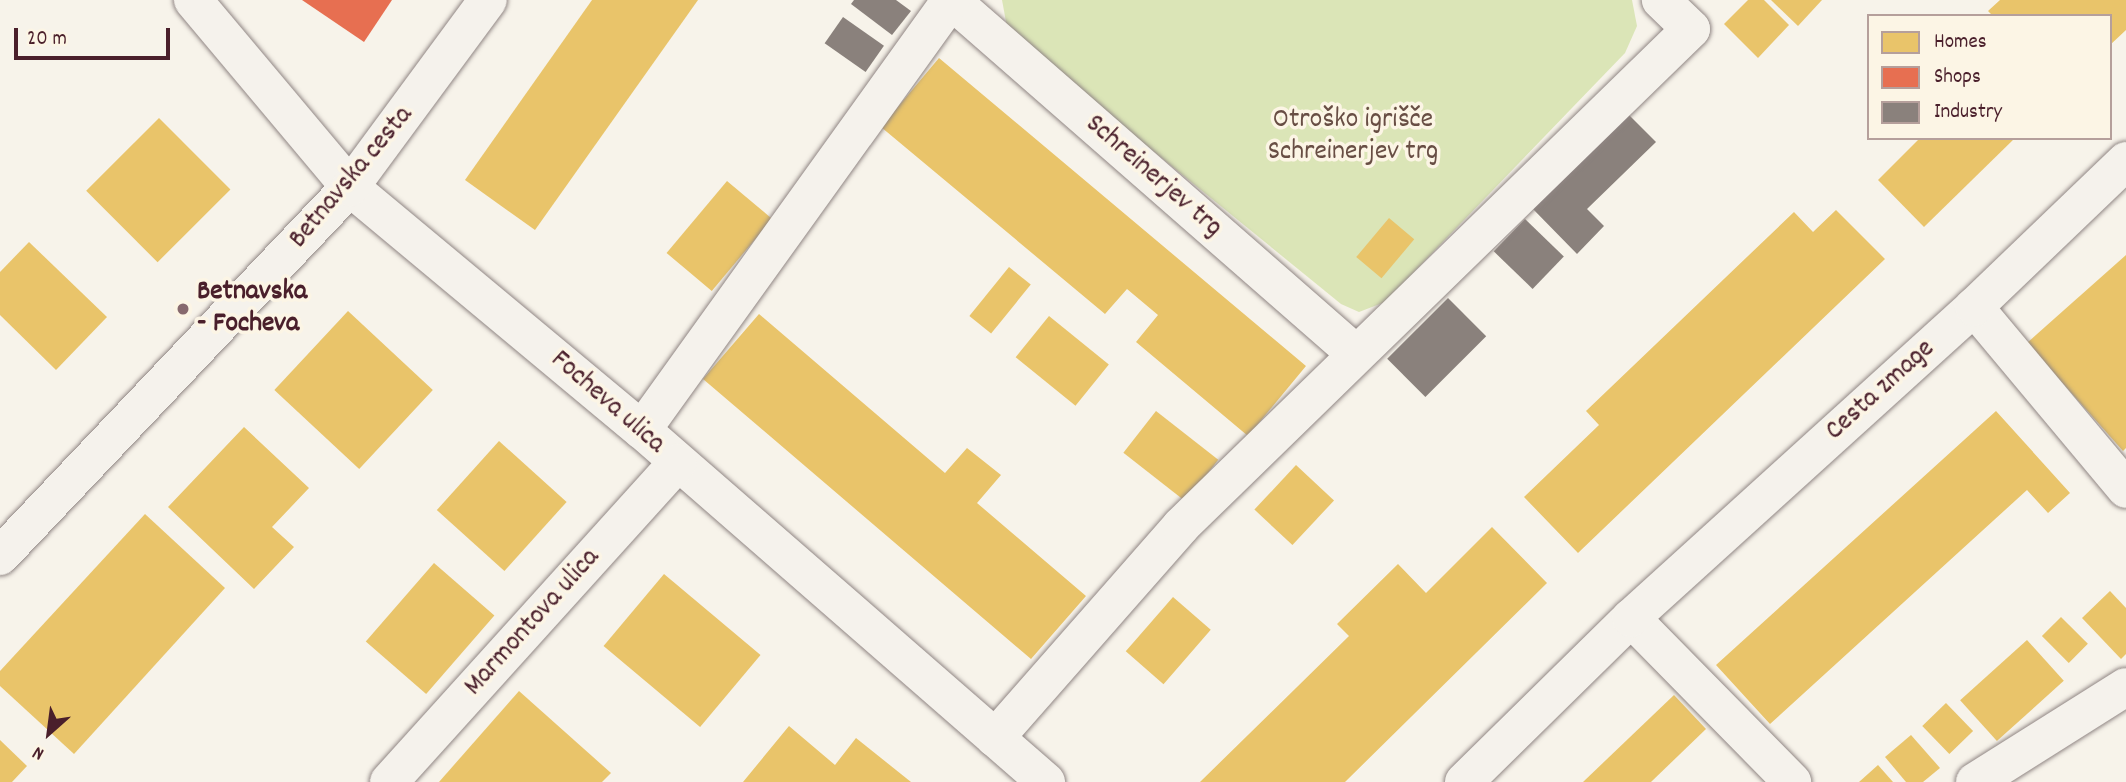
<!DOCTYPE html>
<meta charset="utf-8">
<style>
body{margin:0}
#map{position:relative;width:2126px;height:782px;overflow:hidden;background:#f7f3ea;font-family:Dekko,sans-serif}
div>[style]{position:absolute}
.green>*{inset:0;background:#dbe5b7}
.homes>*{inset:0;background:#e9c46a;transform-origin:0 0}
.shops>*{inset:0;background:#e76f51}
.industry>*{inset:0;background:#8a817c;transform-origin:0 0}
.roads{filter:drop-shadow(0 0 2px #908684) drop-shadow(0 0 2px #908684)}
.minor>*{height:38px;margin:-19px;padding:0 19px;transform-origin:19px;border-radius:19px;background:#f5f2ec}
.tertiary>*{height:38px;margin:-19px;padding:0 19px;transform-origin:19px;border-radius:19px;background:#f5f2ec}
.dots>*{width:19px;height:19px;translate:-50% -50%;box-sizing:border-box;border:4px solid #fcf5e5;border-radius:50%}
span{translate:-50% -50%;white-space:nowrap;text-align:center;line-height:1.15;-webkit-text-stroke:7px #fcf5e5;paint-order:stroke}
.park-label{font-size:28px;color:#684e44}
.street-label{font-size:28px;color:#4a1f2b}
.poi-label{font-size:28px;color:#4a1f2b;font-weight:700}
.left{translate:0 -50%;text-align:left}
.legend{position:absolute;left:1867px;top:14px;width:245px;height:126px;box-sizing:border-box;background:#fcf5e5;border:2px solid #b59f9b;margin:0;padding:9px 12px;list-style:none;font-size:21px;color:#4a1f2b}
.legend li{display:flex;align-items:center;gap:14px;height:35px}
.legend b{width:35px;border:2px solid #b59f9b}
.north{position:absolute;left:14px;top:698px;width:70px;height:70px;-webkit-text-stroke:5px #fcf5e5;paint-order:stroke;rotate:208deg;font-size:19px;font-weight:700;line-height:28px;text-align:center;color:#4a1f2b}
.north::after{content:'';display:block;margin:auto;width:24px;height:32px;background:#4a1f2b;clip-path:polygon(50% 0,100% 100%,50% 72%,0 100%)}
.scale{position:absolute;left:14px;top:28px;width:156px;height:32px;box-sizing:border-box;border:4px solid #4a1f2b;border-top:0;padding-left:9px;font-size:21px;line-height:24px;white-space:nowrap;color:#4a1f2b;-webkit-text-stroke:5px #fcf5e5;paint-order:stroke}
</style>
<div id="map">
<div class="green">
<div style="clip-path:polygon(1002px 0,1632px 0,1637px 26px,1625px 53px,1385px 302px,1359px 312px,1341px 304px,1019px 42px,1007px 27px)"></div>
</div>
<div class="homes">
<div style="clip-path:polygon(592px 0,698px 0,535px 230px,465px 180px)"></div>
<div style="clip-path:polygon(1748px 0,1764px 0,1789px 25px,1758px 58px,1724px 24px)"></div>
<div style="clip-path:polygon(1771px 0,1822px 0,1798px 26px)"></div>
<div style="clip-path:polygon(2000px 0,2126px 0,2126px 30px,2110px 45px,2110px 16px,1993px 16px,1988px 11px)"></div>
<div style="clip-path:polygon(939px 58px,1306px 366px,1248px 436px,1136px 342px,1158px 315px,1127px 289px,1105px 314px,881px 127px)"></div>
<div style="left:159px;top:118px;width:101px;height:103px;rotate:45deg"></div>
<div style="clip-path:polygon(1920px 138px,2015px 138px,1924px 227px,1878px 180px)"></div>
<div style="left:727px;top:181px;width:59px;height:94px;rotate:40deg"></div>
<div style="clip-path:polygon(1836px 210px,1885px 259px,1578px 553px,1524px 497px,1599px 425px,1586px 411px,1794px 212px,1813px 232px)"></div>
<div style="left:1389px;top:218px;width:33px;height:51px;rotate:40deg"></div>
<div style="clip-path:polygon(29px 242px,107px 317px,56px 370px,0 315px,0 272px)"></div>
<div style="clip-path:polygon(2126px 255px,2126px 448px,2123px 451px,2027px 343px)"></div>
<div style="left:1009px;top:267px;width:28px;height:63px;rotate:39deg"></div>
<div style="left:348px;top:311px;width:116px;height:108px;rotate:43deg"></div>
<div style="clip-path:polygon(759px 314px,945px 473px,967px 448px,1001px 475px,977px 503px,1086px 596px,1031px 659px,703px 379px)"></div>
<div style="left:1049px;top:316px;width:77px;height:53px;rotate:39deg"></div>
<div style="left:1156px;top:411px;width:79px;height:53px;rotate:38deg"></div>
<div style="clip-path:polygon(1996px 411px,2070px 493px,2048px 513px,2027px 490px,1770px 724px,1716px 665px)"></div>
<div style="clip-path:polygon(244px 427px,309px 488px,272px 527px,294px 547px,254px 589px,168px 507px)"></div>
<div style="left:499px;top:441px;width:91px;height:93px;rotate:42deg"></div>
<div style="left:1296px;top:465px;width:52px;height:61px;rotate:43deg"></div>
<div style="clip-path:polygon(145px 514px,225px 588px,74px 754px,0 686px,0 671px)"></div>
<div style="clip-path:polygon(1492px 527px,1547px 583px,1345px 782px,1200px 782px,1349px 636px,1337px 624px,1398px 564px,1426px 593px)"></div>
<div style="left:434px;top:563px;width:80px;height:104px;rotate:41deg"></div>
<div style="left:664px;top:574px;width:126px;height:94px;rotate:40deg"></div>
<div style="clip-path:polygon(2110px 591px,2126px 608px,2126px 654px,2121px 659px,2082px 618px)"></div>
<div style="left:1173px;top:597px;width:50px;height:72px;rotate:41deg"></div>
<div style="left:2061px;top:617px;width:38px;height:27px;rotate:45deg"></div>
<div style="left:2027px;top:640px;width:55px;height:90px;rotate:48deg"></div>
<div style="clip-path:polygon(519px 691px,611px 773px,602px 782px,439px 782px)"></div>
<div style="clip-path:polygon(1674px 695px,1706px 729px,1651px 782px,1583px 782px)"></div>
<div style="left:1946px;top:703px;width:39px;height:33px;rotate:46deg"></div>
<div style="clip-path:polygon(789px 726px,835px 765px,856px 738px,911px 782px,743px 782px)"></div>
<div style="clip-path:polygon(1911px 735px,1940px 768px,1923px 782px,1906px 782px,1885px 757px)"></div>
<div style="clip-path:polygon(0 740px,27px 766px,12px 782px,0 782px)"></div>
<div style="clip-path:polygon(1878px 765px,1893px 782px,1859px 782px)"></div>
</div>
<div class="shops">
<div style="clip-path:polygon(302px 0,392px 0,364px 42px)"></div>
</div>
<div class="industry">
<div style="clip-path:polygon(854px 0,896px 0,911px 11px,892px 35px,851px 4px)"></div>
<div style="left:843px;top:17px;width:50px;height:32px;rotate:35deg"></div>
<div style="clip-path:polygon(1627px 113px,1656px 142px,1587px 209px,1604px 226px,1577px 254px,1532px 208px)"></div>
<div style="left:1525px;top:219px;width:54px;height:45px;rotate:44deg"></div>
<div style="left:1448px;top:298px;width:54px;height:86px;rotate:45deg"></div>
</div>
<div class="roads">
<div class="minor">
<div style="left:193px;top:0;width:244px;rotate:50deg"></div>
<div style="left:350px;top:187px;width:380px;rotate:39.8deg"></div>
<div style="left:642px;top:430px;width:536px;rotate:41.07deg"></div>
<div style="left:951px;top:0;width:536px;rotate:41.15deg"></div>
<div style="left:1974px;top:307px;width:237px;rotate:50.1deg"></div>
<div style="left:642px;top:430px;width:530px;rotate:-54.3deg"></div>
<div style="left:1631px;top:618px;width:230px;rotate:45.5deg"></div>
<div style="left:995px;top:738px;width:282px;rotate:-48.7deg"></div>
<div style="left:1181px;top:526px;width:712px;rotate:-44.26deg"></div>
<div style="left:1691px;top:29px;width:42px;rotate:-136deg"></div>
<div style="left:389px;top:782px;width:430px;rotate:-47.9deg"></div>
<div style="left:1464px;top:782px;width:234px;rotate:-44.5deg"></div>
<div style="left:1631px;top:618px;width:463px;rotate:-42.2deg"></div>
<div style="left:1974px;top:307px;width:211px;rotate:-43.8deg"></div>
<div style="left:1975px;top:782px;width:178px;rotate:-32.2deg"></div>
</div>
<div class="tertiary">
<div style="left:0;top:556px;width:509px;rotate:-46.51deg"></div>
<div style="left:350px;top:187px;width:232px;rotate:-53.6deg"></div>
</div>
</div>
<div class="dots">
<div style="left:183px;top:309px;background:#87696e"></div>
</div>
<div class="park-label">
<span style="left:1353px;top:137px">Otroško igrišče<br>Schreinerjev trg</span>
</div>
<div class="street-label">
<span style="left:1153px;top:177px;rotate:41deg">Schreinerjev trg</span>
<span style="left:352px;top:178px;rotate:-50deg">Betnavska cesta</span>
<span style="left:1881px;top:391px;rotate:-42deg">Cesta zmage</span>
<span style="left:607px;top:403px;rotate:41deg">Focheva ulica</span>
<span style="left:533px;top:623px;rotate:-48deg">Marmontova ulica</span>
</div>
<div class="poi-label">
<span class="left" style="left:197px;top:309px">Betnavska<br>- Focheva</span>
</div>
<ul class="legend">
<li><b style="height:19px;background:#e9c46a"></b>Homes</li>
<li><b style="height:19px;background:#e76f51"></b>Shops</li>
<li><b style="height:19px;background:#8a817c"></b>Industry</li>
</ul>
<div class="north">N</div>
<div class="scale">20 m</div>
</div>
